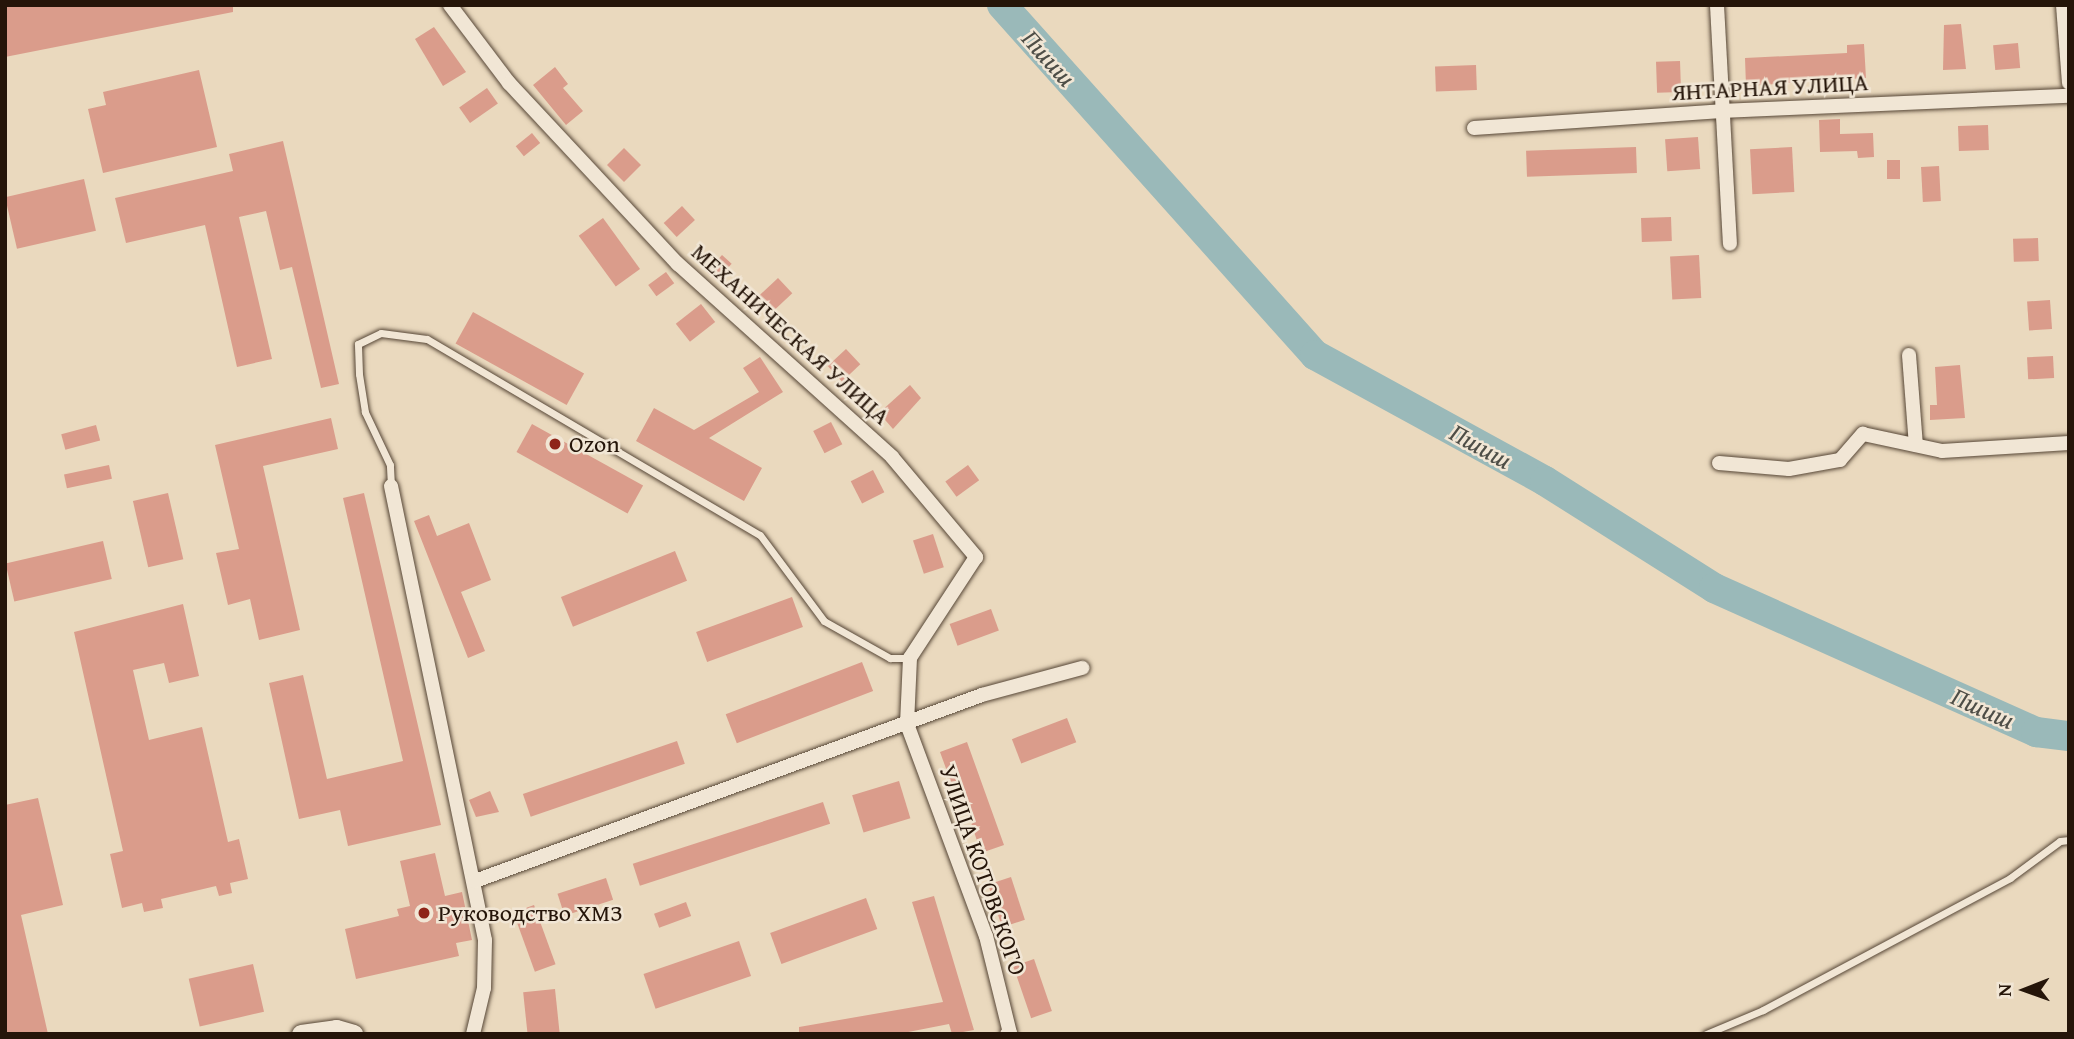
<!DOCTYPE html>
<meta charset="utf-8">
<style>
body{margin:0}
#map{position:relative;width:2074px;height:1039px;overflow:hidden;background:#ead9be;font-family:"Gentium Book Plus",serif}
div>[style]{position:absolute}
.river>*{height:30px;margin:-15px;padding:0 15px;transform-origin:15px;border-radius:15px;background:#9ab9b9}
.building>*{inset:0;background:#da9c8b;transform-origin:0 0}
.roads{filter:drop-shadow(0 0 2px #564636) drop-shadow(0 0 2px #564636)}
.lane>*{height:7px;margin:-3.5px;padding:0 3.5px;transform-origin:3.5px;border-radius:3.5px;background:#f1e6d5}
.street>*{height:14px;margin:-7px;padding:0 7px;transform-origin:7px;border-radius:7px;background:#f1e6d5}
.secondary>*{height:19px;margin:-9.5px;padding:0 9.5px;transform-origin:9.5px;border-radius:9.5px;background:#f1e6d5}
.dots>*{width:19px;height:19px;translate:-50% -50%;box-sizing:border-box;border:4px solid #f1e6d5;border-radius:50%}
span{translate:-50% -50%;white-space:nowrap;text-align:center;line-height:1.15;-webkit-text-stroke:5px #f1e6d5;paint-order:stroke}
.street-label{font-size:24px;color:#251509}
.poi-label{font-size:24px;color:#251509}
.left{translate:0 -50%;text-align:left}
.water-label{font-size:26px;color:#4e4e47;font-style:italic}
.frame{position:absolute;inset:0;border:7px solid #251509;pointer-events:none}
.north{position:absolute;left:1990px;top:955px;width:70px;height:70px;-webkit-text-stroke:5px #f1e6d5;paint-order:stroke;rotate:269deg;font-size:19px;font-weight:700;line-height:28px;text-align:center;color:#251509}
.north::after{content:'';display:block;margin:auto;width:24px;height:32px;background:#251509;clip-path:polygon(50% 0,100% 100%,50% 72%,0 100%)}
</style>
<div id="map">
<div class="river">
<div style="left:1002px;top:5px;width:470px;rotate:48.2deg"></div>
<div style="left:1315px;top:355px;width:262px;rotate:28.7deg"></div>
<div style="left:1545px;top:481px;width:200px;rotate:32.3deg"></div>
<div style="left:1714px;top:588px;width:353px;rotate:24.1deg"></div>
<div style="left:2036px;top:732px;width:33px;rotate:7deg"></div>
</div>
<div class="building">
<div style="clip-path:polygon(5px 5px,233px 5px,233px 12px,5px 57px)"></div>
<div style="clip-path:polygon(1961px 24px,1966px 69px,1943px 70px,1944px 25px)"></div>
<div style="clip-path:polygon(434px 27px,466px 72px,443px 86px,415px 39px)"></div>
<div style="left:2018px;top:43px;width:25px;height:25px;rotate:85deg"></div>
<div style="clip-path:polygon(1864px 44px,1866px 78px,1746px 86px,1745px 58px,1847px 53px,1847px 45px)"></div>
<div style="left:1680px;top:61px;width:31px;height:24px;rotate:88deg"></div>
<div style="left:1476px;top:65px;width:25px;height:41px;rotate:88deg"></div>
<div style="clip-path:polygon(555px 67px,568px 84px,563px 88px,583px 111px,566px 125px,533px 85px)"></div>
<div style="clip-path:polygon(199px 70px,217px 147px,103px 173px,88px 109px,106px 105px,103px 92px)"></div>
<div style="left:487px;top:88px;width:19px;height:34px;rotate:55deg"></div>
<div style="clip-path:polygon(1840px 119px,1840px 134px,1873px 133px,1874px 157px,1858px 158px,1857px 151px,1820px 152px,1819px 120px)"></div>
<div style="left:1988px;top:125px;width:25px;height:30px;rotate:88deg"></div>
<div style="left:532px;top:133px;width:13px;height:21px;rotate:51deg"></div>
<div style="left:1698px;top:137px;width:32px;height:33px;rotate:86deg"></div>
<div style="clip-path:polygon(283px 141px,339px 384px,321px 388px,292px 267px,280px 270px,266px 211px,239px 217px,272px 359px,237px 367px,205px 225px,126px 243px,115px 198px,233px 171px,229px 154px)"></div>
<div style="left:1636px;top:147px;width:26px;height:110px;rotate:88deg"></div>
<div style="left:1792px;top:147px;width:45px;height:42px;rotate:87deg"></div>
<div style="left:624px;top:148px;width:24px;height:24px;rotate:45deg"></div>
<div style="left:1887px;top:160px;width:13px;height:19px"></div>
<div style="left:1939px;top:166px;width:35px;height:18px;rotate:87deg"></div>
<div style="left:84px;top:179px;width:53px;height:81px;rotate:77deg"></div>
<div style="left:682px;top:206px;width:19px;height:25px;rotate:47deg"></div>
<div style="left:1671px;top:217px;width:24px;height:30px;rotate:88deg"></div>
<div style="left:603px;top:218px;width:63px;height:30px;rotate:54deg"></div>
<div style="left:2038px;top:238px;width:23px;height:25px;rotate:88deg"></div>
<div style="left:722px;top:255px;width:13px;height:23px;rotate:42deg"></div>
<div style="left:1699px;top:255px;width:43px;height:29px;rotate:87deg"></div>
<div style="left:666px;top:272px;width:14px;height:22px;rotate:54deg"></div>
<div style="left:778px;top:278px;width:21px;height:30px;rotate:47deg"></div>
<div style="left:2050px;top:300px;width:29px;height:23px;rotate:86deg"></div>
<div style="left:701px;top:304px;width:23px;height:32px;rotate:52deg"></div>
<div style="left:473px;top:312px;width:127px;height:36px;rotate:29deg"></div>
<div style="left:846px;top:349px;width:21px;height:25px;rotate:47deg"></div>
<div style="left:2053px;top:356px;width:22px;height:26px;rotate:87deg"></div>
<div style="clip-path:polygon(760px 357px,783px 392px,709px 438px,762px 468px,744px 501px,636px 441px,654px 408px,694px 430px,759px 392px,743px 368px)"></div>
<div style="clip-path:polygon(1960px 365px,1965px 418px,1930px 420px,1930px 405px,1937px 405px,1935px 367px)"></div>
<div style="clip-path:polygon(910px 385px,921px 398px,893px 429px,879px 413px)"></div>
<div style="clip-path:polygon(331px 418px,338px 449px,263px 466px,300px 630px,259px 640px,250px 599px,228px 605px,216px 553px,239px 549px,215px 445px)"></div>
<div style="left:831px;top:422px;width:25px;height:20px;rotate:63deg"></div>
<div style="left:532px;top:424px;width:127px;height:32px;rotate:29deg"></div>
<div style="left:96px;top:425px;width:16px;height:36px;rotate:75deg"></div>
<div style="left:109px;top:465px;width:14px;height:46px;rotate:78deg"></div>
<div style="left:968px;top:465px;width:19px;height:28px;rotate:54deg"></div>
<div style="left:873px;top:470px;width:25px;height:25px;rotate:63deg"></div>
<div style="left:168px;top:493px;width:68px;height:36px;rotate:77deg"></div>
<div style="clip-path:polygon(364px 493px,441px 825px,348px 846px,340px 810px,299px 819px,269px 683px,303px 675px,327px 779px,403px 761px,343px 498px)"></div>
<div style="clip-path:polygon(429px 515px,437px 536px,469px 523px,491px 580px,461px 592px,485px 651px,468px 658px,414px 521px)"></div>
<div style="left:933px;top:534px;width:35px;height:21px;rotate:72deg"></div>
<div style="left:103px;top:541px;width:39px;height:100px;rotate:77deg"></div>
<div style="left:675px;top:551px;width:32px;height:123px;rotate:68deg"></div>
<div style="left:792px;top:597px;width:32px;height:102px;rotate:70deg"></div>
<div style="clip-path:polygon(183px 604px,199px 676px,169px 683px,164px 663px,133px 670px,149px 740px,202px 727px,228px 842px,239px 839px,248px 879px,230px 883px,232px 893px,219px 896px,216px 886px,161px 899px,163px 908px,144px 912px,142px 903px,122px 908px,110px 854px,123px 851px,74px 632px)"></div>
<div style="left:991px;top:609px;width:23px;height:44px;rotate:70deg"></div>
<div style="left:862px;top:662px;width:31px;height:146px;rotate:69deg"></div>
<div style="left:1067px;top:718px;width:26px;height:59px;rotate:69deg"></div>
<div style="left:677px;top:741px;width:24px;height:163px;rotate:71deg"></div>
<div style="clip-path:polygon(967px 742px,1004px 845px,981px 853px,958px 783px,952px 785px,940px 752px)"></div>
<div style="left:899px;top:781px;width:39px;height:49px;rotate:73deg"></div>
<div style="clip-path:polygon(490px 791px,499px 812px,476px 817px,469px 800px)"></div>
<div style="clip-path:polygon(38px 798px,63px 905px,21px 915px,48px 1034px,5px 1034px,5px 805px)"></div>
<div style="left:823px;top:802px;width:23px;height:200px;rotate:72deg"></div>
<div style="clip-path:polygon(435px 853px,445px 896px,462px 892px,472px 940px,456px 943px,459px 956px,356px 979px,345px 929px,399px 916px,397px 909px,410px 906px,400px 861px)"></div>
<div style="left:1011px;top:877px;width:45px;height:24px;rotate:72deg"></div>
<div style="left:606px;top:878px;width:23px;height:51px;rotate:72deg"></div>
<div style="clip-path:polygon(934px 896px,974px 1030px,952px 1034px,949px 1024px,898px 1034px,799px 1034px,799px 1027px,943px 1002px,912px 902px)"></div>
<div style="left:866px;top:898px;width:33px;height:102px;rotate:70deg"></div>
<div style="left:686px;top:902px;width:15px;height:34px;rotate:70deg"></div>
<div style="left:534px;top:905px;width:63px;height:22px;rotate:70deg"></div>
<div style="left:739px;top:941px;width:37px;height:101px;rotate:71deg"></div>
<div style="left:1034px;top:959px;width:55px;height:22px;rotate:71deg"></div>
<div style="left:253px;top:964px;width:49px;height:66px;rotate:77deg"></div>
<div style="left:555px;top:989px;width:45px;height:32px;rotate:84deg"></div>
</div>
<div class="roads">
<div class="lane">
<div style="left:391px;top:486px;width:21px;rotate:-93deg"></div>
<div style="left:390px;top:465px;width:59px;rotate:-115.3deg"></div>
<div style="left:365px;top:412px;width:38px;rotate:-99deg"></div>
<div style="left:359px;top:374px;width:30px;rotate:-92deg"></div>
<div style="left:358px;top:344px;width:25px;rotate:-26deg"></div>
<div style="left:381px;top:333px;width:46px;rotate:7.4deg"></div>
<div style="left:427px;top:339px;width:386px;rotate:30.5deg"></div>
<div style="left:760px;top:535px;width:107px;rotate:53.3deg"></div>
<div style="left:824px;top:621px;width:76px;rotate:29.3deg"></div>
<div style="left:890px;top:658px;width:19px"></div>
<div style="left:1706px;top:1034px;width:62px;rotate:-22.8deg"></div>
<div style="left:1763px;top:1010px;width:280px;rotate:-28.1deg"></div>
<div style="left:2010px;top:878px;width:62px;rotate:-36.5deg"></div>
<div style="left:2060px;top:841px;width:9px;rotate:-6deg"></div>
</div>
<div class="street">
<div style="left:450px;top:5px;width:98px;rotate:52.9deg"></div>
<div style="left:509px;top:83px;width:248px;rotate:47deg"></div>
<div style="left:678px;top:264px;width:288px;rotate:42deg"></div>
<div style="left:892px;top:457px;width:131px;rotate:50deg"></div>
<div style="left:976px;top:557px;width:121px;rotate:123.2deg"></div>
<div style="left:910px;top:658px;width:66px;rotate:92.6deg"></div>
<div style="left:907px;top:724px;width:226px;rotate:69.6deg"></div>
<div style="left:986px;top:936px;width:100px;rotate:76.1deg"></div>
<div style="left:1010px;top:1033px;width:3px;rotate:162deg"></div>
<div style="left:1717px;top:5px;width:239px;rotate:86.9deg"></div>
<div style="left:2063px;top:5px;width:78px;rotate:85.6deg"></div>
<div style="left:1474px;top:128px;width:248px;rotate:-3.9deg"></div>
<div style="left:1721px;top:111px;width:348px;rotate:-2.5deg"></div>
<div style="left:1909px;top:355px;width:90px;rotate:85.6deg"></div>
<div style="left:1719px;top:463px;width:70px;rotate:4.9deg"></div>
<div style="left:1789px;top:469px;width:52px;rotate:-10deg"></div>
<div style="left:1840px;top:460px;width:35px;rotate:-49deg"></div>
<div style="left:1863px;top:434px;width:81px;rotate:12.1deg"></div>
<div style="left:1942px;top:451px;width:127px;rotate:-3.6deg"></div>
<div style="left:391px;top:486px;width:464px;rotate:78.3deg"></div>
<div style="left:485px;top:940px;width:48px;rotate:91.2deg"></div>
<div style="left:484px;top:988px;width:47px;rotate:103.4deg"></div>
<div style="left:475px;top:881px;width:540px;rotate:-20.15deg"></div>
<div style="left:982px;top:695px;width:104px;rotate:-15.1deg"></div>
</div>
<div class="secondary">
<div style="left:301px;top:1034px;width:35px;rotate:-8deg"></div>
<div style="left:336px;top:1029px;width:18px;rotate:16deg"></div>
</div>
</div>
<div class="dots">
<div style="left:555px;top:444px;background:#8f2418"></div>
<div style="left:424px;top:913px;background:#8f2418"></div>
</div>
<div class="street-label">
<span style="left:1770px;top:87px;rotate:-3deg">ЯНТАРНАЯ УЛИЦА</span>
<span style="left:791px;top:334px;rotate:42deg">МЕХАНИЧЕСКАЯ УЛИЦА</span>
<span style="left:983px;top:870px;rotate:71deg">УЛИЦА КОТОВСКОГО</span>
</div>
<div class="poi-label">
<span class="left" style="left:569px;top:444px">Ozon</span>
<span class="left" style="left:438px;top:913px">Руководство ХМЗ</span>
</div>
<div class="water-label">
<span style="left:1049px;top:58px;rotate:48deg">Пшиш</span>
<span style="left:1481px;top:446px;rotate:29deg">Пшиш</span>
<span style="left:1983px;top:708px;rotate:24deg">Пшиш</span>
</div>
<div class="frame"></div>
<div class="north">N</div>
</div>
